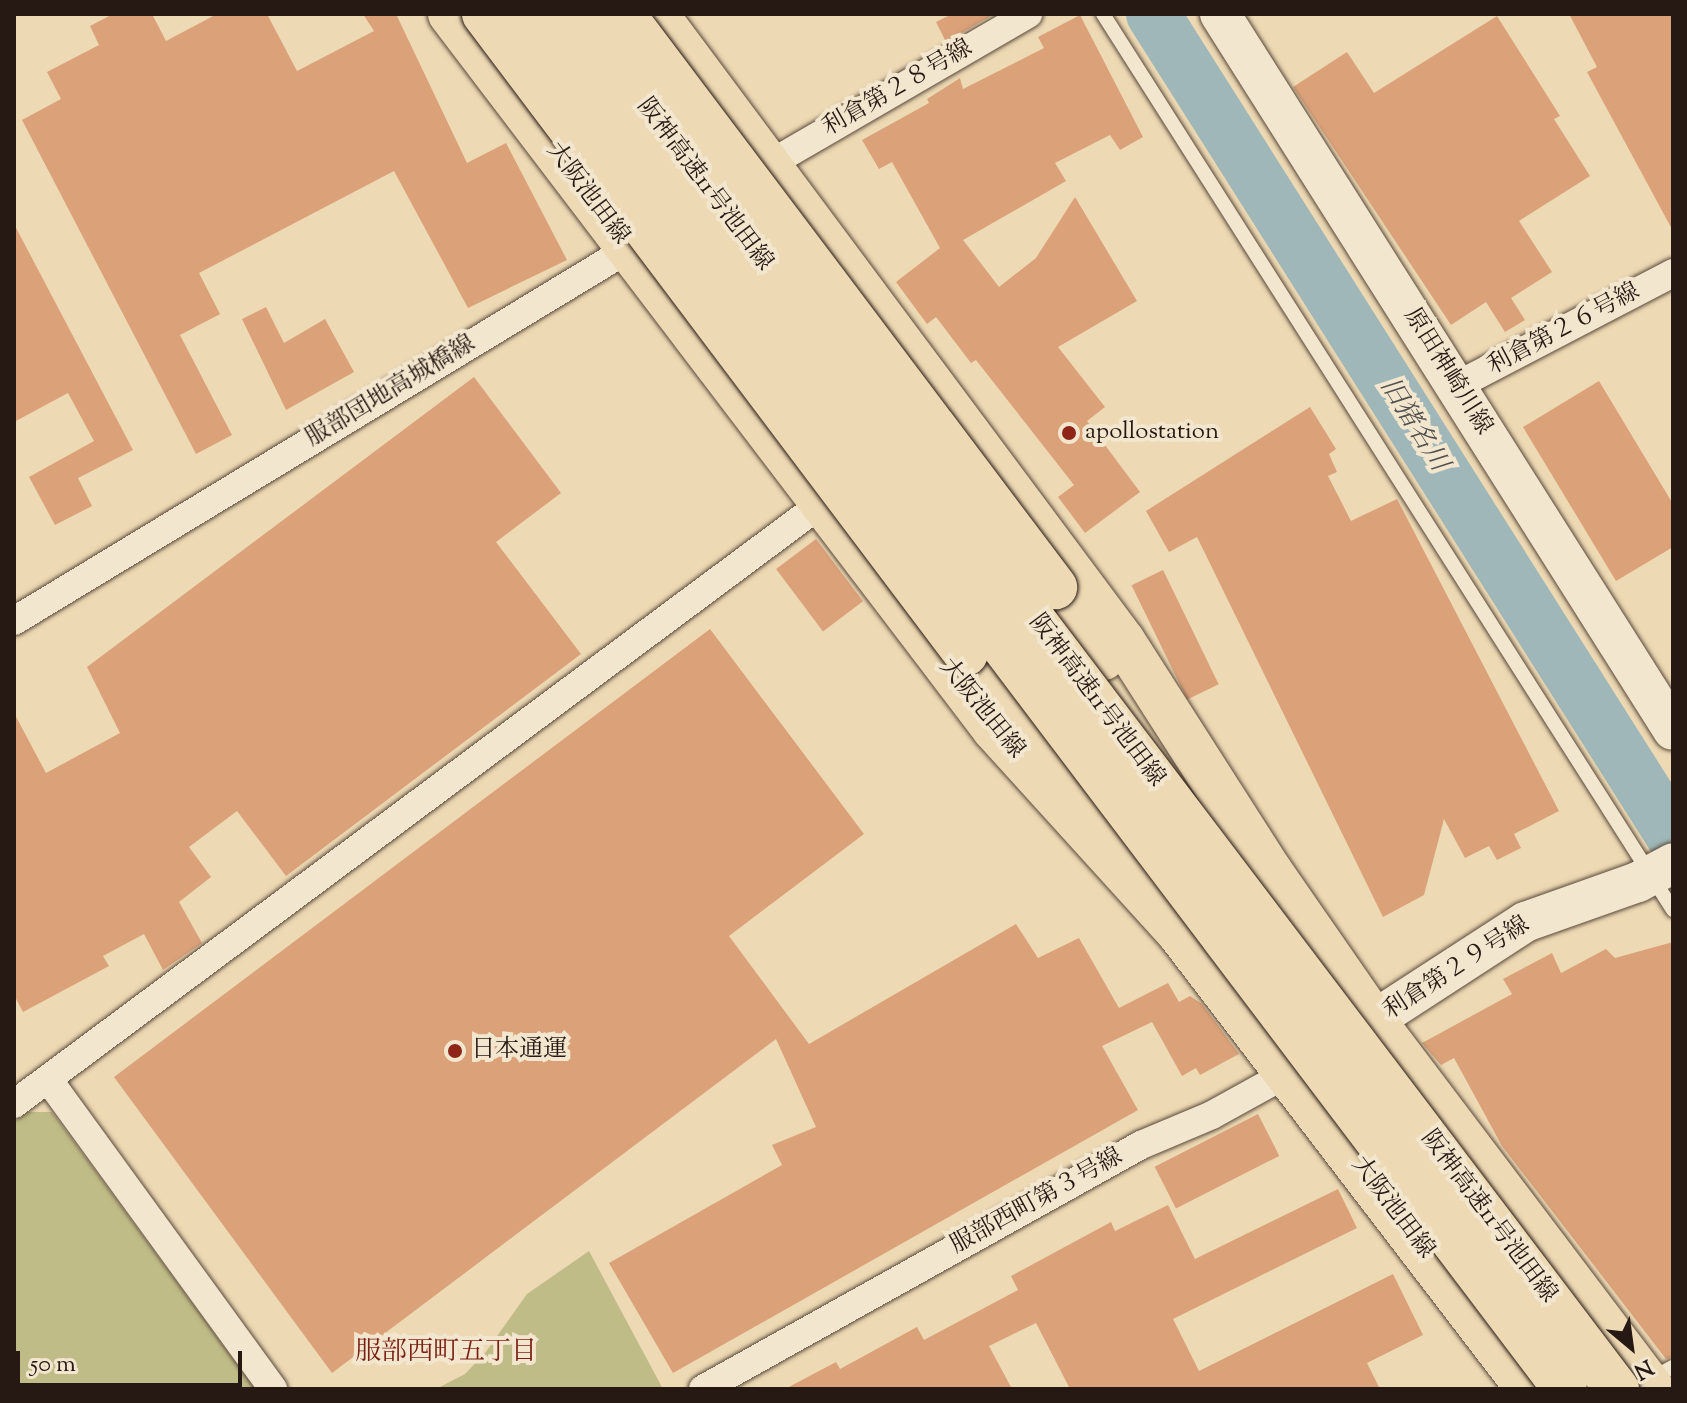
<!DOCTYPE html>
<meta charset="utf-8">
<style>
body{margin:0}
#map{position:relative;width:1687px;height:1403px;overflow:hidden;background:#edd9b3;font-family:"Sorts Mill Goudy","Noto Serif JP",serif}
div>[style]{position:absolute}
.green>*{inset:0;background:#c0bc87}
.river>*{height:54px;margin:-27px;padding:0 27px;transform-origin:27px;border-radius:27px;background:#9fb7b8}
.building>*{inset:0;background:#dba27a;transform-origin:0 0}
.roads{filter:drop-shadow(0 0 2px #58483b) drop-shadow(0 0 2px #58483b)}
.lane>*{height:14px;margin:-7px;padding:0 7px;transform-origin:7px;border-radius:7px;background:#f3e6ce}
.street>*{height:28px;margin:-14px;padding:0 14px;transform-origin:14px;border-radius:14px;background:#f3e6ce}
.secondary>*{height:40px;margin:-20px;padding:0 20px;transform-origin:20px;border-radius:20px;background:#f3e6ce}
.primary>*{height:44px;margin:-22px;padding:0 22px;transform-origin:22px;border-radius:22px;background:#edd9b3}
.highway>*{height:44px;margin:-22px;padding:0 22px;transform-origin:22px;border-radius:22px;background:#edd9b3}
.bridges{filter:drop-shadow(0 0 2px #261813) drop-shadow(0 0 2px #261813)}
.highway-bridge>*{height:44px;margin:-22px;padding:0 22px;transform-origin:22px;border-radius:22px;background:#edd9b3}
.dots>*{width:22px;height:22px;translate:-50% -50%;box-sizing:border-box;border:4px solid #f3e6ce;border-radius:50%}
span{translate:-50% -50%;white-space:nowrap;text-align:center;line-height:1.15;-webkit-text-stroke:8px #f3e6ce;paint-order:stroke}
.street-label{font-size:24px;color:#261813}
.poi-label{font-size:24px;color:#261813}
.left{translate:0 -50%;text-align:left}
.water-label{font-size:26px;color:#50504d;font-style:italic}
.neighbourhood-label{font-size:26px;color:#7a1f14}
.frame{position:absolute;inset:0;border:16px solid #261813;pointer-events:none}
.north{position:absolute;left:1591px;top:1307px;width:80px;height:80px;-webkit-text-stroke:6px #f3e6ce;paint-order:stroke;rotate:151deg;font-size:22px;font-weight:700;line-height:32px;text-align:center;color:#261813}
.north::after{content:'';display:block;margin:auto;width:28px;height:36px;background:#261813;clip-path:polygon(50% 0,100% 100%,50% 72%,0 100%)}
.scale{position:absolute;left:16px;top:1351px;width:226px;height:36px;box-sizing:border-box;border:4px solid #261813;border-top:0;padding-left:10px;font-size:24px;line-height:28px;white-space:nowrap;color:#261813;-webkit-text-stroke:6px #f3e6ce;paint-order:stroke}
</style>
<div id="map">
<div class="green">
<div style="clip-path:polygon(28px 1112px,52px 1112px,255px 1389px,14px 1389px,14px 1122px)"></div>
<div style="clip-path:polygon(589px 1251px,663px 1389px,436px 1389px,465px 1374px,485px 1353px,527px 1294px)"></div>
</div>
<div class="river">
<div style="left:1153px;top:14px;width:973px;rotate:57.68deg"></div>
</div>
<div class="building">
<div style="clip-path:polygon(113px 14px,152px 14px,166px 41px,217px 14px,267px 14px,297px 71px,374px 31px,363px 14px,396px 14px,467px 163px,506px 143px,567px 260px,468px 308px,394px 171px,199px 273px,220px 314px,180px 335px,232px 435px,196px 454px,22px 120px,61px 99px,47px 72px,99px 45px,90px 26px)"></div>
<div style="clip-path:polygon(952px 14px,994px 14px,946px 42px,936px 22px)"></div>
<div style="clip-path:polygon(1569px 14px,1673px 14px,1673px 231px,1587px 72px,1597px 67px)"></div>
<div style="clip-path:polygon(1080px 15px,1143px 137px,1120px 150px,1110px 135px,1055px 163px,1066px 181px,963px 240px,999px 287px,1036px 258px,1075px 197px,1137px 301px,1058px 347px,1105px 407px,1087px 421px,1140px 492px,1085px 533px,1058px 497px,1074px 485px,976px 360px,971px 363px,936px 317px,927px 324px,896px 282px,940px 248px,892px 162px,879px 169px,862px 140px,929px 103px,927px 99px,960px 78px,963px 89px,1044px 48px,1038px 37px)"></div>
<div style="clip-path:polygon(1497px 16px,1560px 116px,1554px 119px,1590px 176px,1519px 221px,1552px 272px,1511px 298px,1525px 320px,1505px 332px,1486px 302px,1451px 325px,1293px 87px,1347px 52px,1374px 93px)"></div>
<div style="clip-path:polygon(14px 224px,133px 450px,78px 478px,92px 506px,55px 525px,29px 477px,94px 441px,68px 393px,14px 422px)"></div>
<div style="clip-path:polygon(266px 307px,284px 343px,325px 319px,354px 372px,286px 410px,242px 319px)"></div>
<div style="clip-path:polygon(474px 377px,561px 493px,496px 542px,581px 654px,286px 876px,237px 811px,189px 847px,211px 877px,179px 902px,202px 943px,163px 970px,144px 934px,103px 956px,109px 966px,23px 1012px,14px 995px,14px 713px,46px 773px,120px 733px,87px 667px)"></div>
<div style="clip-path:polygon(1599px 381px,1673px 504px,1673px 547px,1616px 581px,1523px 427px)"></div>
<div style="clip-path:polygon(1310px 407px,1336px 449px,1329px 454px,1337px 472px,1328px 476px,1351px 521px,1397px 499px,1559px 811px,1514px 834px,1521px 848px,1497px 860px,1489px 846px,1465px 858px,1444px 819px,1424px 895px,1383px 917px,1197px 537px,1169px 552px,1146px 511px)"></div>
<div style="left:816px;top:539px;width:78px;height:50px;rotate:53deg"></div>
<div style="left:1163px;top:570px;width:127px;height:35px;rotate:64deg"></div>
<div style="clip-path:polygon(710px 629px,864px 834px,729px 936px,809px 1044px,1016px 924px,1038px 958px,1079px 938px,1119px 1008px,1168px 983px,1179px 1002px,1190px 996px,1202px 1004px,1239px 1054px,1200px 1075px,1196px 1068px,1182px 1076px,1152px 1022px,1102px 1046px,1138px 1110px,673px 1373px,609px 1263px,782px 1165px,772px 1145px,816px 1127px,776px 1039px,332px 1373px,114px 1077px)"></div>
<div style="clip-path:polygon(1673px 942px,1673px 1357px,1666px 1359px,1502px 1146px,1454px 1058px,1441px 1065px,1422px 1043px,1512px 994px,1503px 979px,1552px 953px,1561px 973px,1606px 949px,1615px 958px)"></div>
<div style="left:1258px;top:1114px;width:47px;height:116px;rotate:63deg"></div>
<div style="clip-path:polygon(1338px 1189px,1357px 1228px,1173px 1319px,1199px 1371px,1393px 1274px,1423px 1335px,1367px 1363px,1380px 1389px,1070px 1389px,1036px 1323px,989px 1346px,1012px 1389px,785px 1389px,836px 1362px,840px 1369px,917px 1327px,924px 1340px,1018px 1290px,1011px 1276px,1111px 1222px,1115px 1231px,1168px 1205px,1195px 1259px)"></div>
</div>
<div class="roads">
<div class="lane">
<div style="left:1103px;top:14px;width:1062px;rotate:57.54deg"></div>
<div style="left:1651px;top:1379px;width:25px;rotate:-29deg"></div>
</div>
<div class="street">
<div style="left:754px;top:173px;width:317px;rotate:-30.1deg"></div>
<div style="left:1456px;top:386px;width:245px;rotate:-27.5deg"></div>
<div style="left:14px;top:621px;width:735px;rotate:-31.2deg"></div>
<div style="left:48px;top:1079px;width:383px;rotate:54deg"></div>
<div style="left:14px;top:1104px;width:1006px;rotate:-36.63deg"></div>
<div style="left:703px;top:1389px;width:501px;rotate:-29.12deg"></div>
<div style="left:1141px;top:1145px;width:77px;rotate:-22.9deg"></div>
<div style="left:1212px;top:1115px;width:89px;rotate:-28.9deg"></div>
</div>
<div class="secondary">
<div style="left:1220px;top:14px;width:847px;rotate:57.68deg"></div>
<div style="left:1348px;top:1037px;width:211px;rotate:-33deg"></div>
<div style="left:1525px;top:922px;width:120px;rotate:-19.5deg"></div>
<div style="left:1638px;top:882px;width:40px;rotate:-28deg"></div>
</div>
<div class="primary">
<div style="left:450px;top:14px;width:898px;rotate:52.73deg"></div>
<div style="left:994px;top:729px;width:275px;rotate:47.8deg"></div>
<div style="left:1179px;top:933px;width:574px;rotate:52.57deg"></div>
<div style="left:656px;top:14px;width:782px;rotate:53.32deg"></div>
<div style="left:1123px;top:641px;width:274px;rotate:57.4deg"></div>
<div style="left:1271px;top:872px;width:183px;rotate:55.3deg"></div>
<div style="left:1375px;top:1022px;width:460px;rotate:52.9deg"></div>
</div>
<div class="highway">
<div style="left:1055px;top:587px;width:86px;rotate:55.9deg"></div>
<div style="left:966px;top:654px;width:291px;rotate:49.2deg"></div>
</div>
</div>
<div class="bridges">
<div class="highway-bridge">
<div style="left:484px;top:14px;width:801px;rotate:53.02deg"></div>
<div style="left:525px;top:14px;width:1724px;rotate:52.9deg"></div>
<div style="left:574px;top:14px;width:1726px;rotate:52.82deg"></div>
<div style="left:623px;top:14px;width:718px;rotate:52.99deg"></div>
</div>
</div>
<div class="dots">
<div style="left:1069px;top:433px;background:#8f2418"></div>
<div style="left:455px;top:1051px;background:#8f2418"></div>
</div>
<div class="street-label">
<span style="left:898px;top:89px;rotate:-30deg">利倉第２８号線</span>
<span style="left:704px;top:185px;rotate:53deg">阪神高速11号池田線</span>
<span style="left:587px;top:194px;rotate:53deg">大阪池田線</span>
<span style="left:1564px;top:330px;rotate:-28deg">利倉第２６号線</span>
<span style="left:1447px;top:372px;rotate:58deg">原田神崎川線</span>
<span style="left:391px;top:392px;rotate:-31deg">服部団地高城橋線</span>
<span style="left:1096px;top:701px;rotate:53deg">阪神高速11号池田線</span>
<span style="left:981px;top:709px;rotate:51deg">大阪池田線</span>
<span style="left:1457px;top:969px;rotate:-33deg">利倉第２９号線</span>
<span style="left:1037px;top:1202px;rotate:-29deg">服部西町第３号線</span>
<span style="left:1392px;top:1208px;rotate:53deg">大阪池田線</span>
<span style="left:1488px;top:1217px;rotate:53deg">阪神高速11号池田線</span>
</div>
<div class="poi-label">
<span class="left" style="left:1085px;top:433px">apollostation</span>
<span class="left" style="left:471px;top:1051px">日本通運</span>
</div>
<div class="water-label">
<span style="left:1413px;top:425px;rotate:58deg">旧猪名川</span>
</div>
<div class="neighbourhood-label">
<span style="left:446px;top:1353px">服部西町五丁目</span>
</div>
<div class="frame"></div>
<div class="north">N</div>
<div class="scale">50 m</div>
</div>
